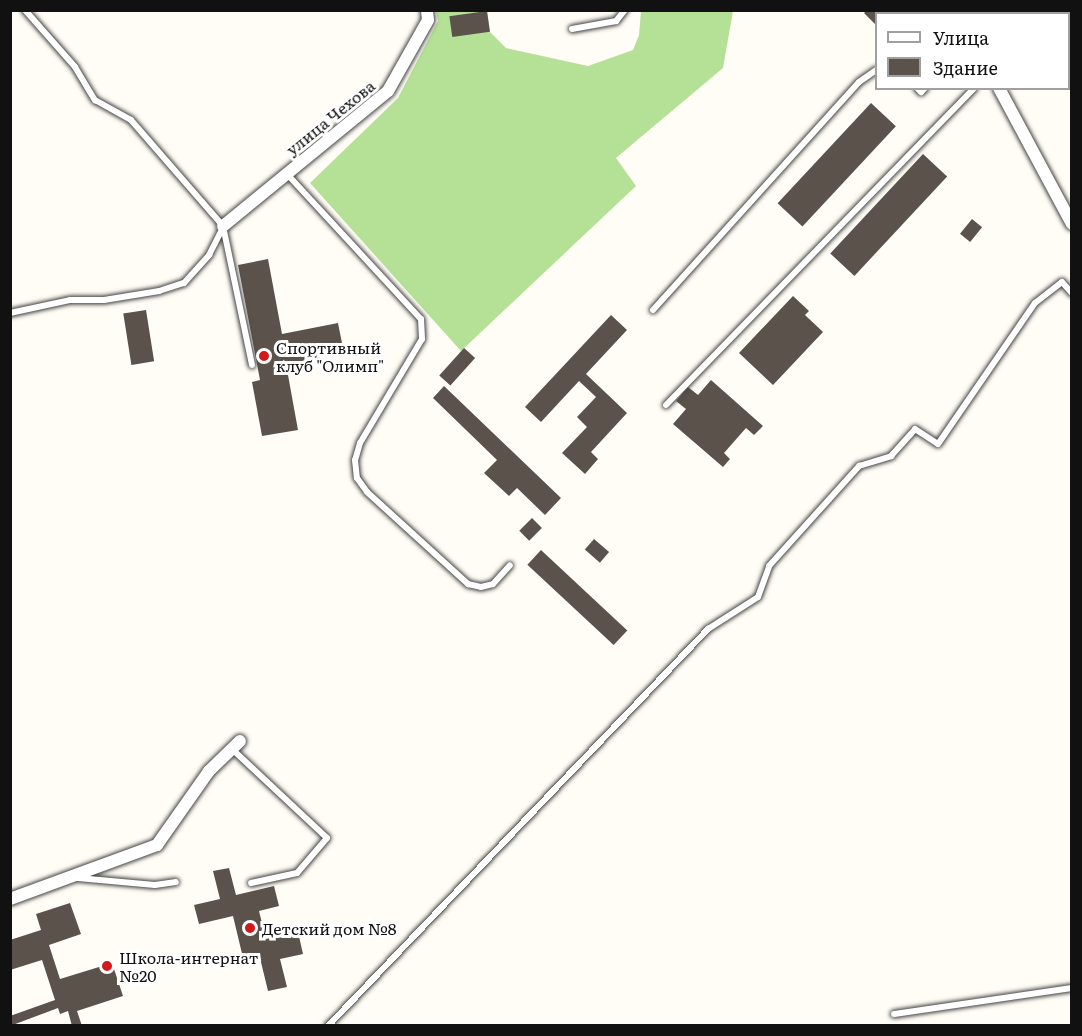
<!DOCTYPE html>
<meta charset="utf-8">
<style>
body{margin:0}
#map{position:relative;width:1082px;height:1036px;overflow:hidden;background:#fffdf5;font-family:Literata,serif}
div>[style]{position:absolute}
.forest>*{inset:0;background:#b5e196}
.building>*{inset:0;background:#5b524c;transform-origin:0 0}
.roads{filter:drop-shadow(0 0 2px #444) drop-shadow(0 0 2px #444)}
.service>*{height:6px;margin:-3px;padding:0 3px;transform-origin:3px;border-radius:3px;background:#fff}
.minor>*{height:12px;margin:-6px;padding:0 6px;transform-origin:6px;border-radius:6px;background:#fff}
.dots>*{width:16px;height:16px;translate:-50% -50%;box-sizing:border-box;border:3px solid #fff;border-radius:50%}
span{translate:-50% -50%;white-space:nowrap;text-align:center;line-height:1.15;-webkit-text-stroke:6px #fff;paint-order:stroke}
.street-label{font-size:16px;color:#111}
.poi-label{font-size:16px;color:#111}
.left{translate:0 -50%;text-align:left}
.frame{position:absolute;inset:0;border:12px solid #111;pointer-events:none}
.legend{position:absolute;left:875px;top:12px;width:195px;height:78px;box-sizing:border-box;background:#fff;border:2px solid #a0a0a0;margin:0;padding:8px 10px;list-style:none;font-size:18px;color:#111}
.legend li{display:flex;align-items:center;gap:12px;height:30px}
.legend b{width:30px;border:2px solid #a0a0a0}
</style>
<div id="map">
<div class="forest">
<div style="clip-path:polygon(436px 11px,487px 11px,490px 32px,506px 48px,588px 66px,633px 50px,639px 35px,641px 11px,733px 11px,723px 68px,616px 158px,636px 186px,461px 351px,310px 183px,398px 98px,438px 21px)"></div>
</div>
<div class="building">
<div style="clip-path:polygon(867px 10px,921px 10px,925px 14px,876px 14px,876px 25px,864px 13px)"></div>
<div style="clip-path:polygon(1044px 10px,1072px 10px,1072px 15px,1044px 14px)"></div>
<div style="left:487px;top:11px;width:21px;height:38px;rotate:82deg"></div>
<div style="left:871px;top:103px;width:34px;height:137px;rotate:43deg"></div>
<div style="left:923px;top:154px;width:33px;height:136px;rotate:43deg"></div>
<div style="left:972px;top:219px;width:13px;height:19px;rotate:39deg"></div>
<div style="clip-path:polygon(268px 259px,282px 334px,338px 323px,344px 353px,286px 364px,298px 430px,262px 436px,252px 382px,260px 380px,238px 265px)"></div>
<div style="clip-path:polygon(793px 296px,809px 311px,805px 315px,823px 332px,773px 385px,739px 353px)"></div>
<div style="left:146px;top:310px;width:52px;height:23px;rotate:81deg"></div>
<div style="clip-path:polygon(611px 315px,627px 330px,586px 374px,627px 413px,591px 452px,598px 459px,585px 474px,562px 453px,587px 427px,577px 417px,596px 397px,579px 381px,541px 422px,525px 407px)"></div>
<div style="left:464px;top:348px;width:15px;height:37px;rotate:42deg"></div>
<div style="clip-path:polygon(711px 380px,763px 426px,754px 435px,746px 428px,724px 453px,730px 459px,723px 467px,673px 424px,686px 409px,676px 401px,688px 387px,698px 395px)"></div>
<div style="clip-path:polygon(444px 386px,561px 498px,545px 515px,517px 488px,509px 496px,484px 473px,497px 460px,433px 398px)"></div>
<div style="left:532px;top:518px;width:14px;height:18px;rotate:45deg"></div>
<div style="left:594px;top:539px;width:20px;height:14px;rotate:41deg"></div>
<div style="left:541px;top:550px;width:118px;height:20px;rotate:43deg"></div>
<div style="clip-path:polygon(229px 868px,236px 895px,274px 886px,279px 906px,259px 911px,266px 939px,298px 932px,303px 954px,280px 959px,287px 987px,268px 991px,260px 958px,244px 962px,233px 916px,199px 924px,194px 905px,220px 899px,213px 871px)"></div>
<div style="clip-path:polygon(70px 903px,81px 934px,49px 945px,60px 979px,112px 963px,123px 996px,77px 1011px,82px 1026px,72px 1026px,68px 1011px,60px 1014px,58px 1008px,10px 1026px,10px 1016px,55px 1000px,42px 960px,10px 970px,10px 940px,41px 930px,36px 914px)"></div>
</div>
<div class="roads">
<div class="service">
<div style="left:25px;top:10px;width:76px;rotate:48.7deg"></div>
<div style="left:75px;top:67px;width:39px;rotate:59deg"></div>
<div style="left:95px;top:100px;width:41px;rotate:29.1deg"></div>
<div style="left:131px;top:120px;width:140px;rotate:49deg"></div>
<div style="left:223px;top:226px;width:142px;rotate:78.2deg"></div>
<div style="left:572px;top:29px;width:45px;rotate:-10.3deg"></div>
<div style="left:616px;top:21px;width:14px;rotate:-51deg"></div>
<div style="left:917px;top:88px;width:6px;rotate:45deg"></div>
<div style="left:921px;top:92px;width:6px;rotate:-45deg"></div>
<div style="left:287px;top:174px;width:197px;rotate:47.3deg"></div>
<div style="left:421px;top:319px;width:20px;rotate:87deg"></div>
<div style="left:422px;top:339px;width:121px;rotate:120.8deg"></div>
<div style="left:360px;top:443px;width:18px;rotate:106deg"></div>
<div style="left:355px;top:460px;width:18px;rotate:84deg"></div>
<div style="left:357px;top:478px;width:17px;rotate:54deg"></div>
<div style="left:367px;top:492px;width:137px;rotate:42.3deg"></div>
<div style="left:468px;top:584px;width:13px;rotate:13deg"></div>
<div style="left:481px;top:587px;width:12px;rotate:-14deg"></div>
<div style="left:493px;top:584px;width:25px;rotate:-48deg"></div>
<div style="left:653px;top:310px;width:307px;rotate:-47.9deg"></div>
<div style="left:859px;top:82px;width:21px;rotate:-35deg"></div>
<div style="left:10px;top:313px;width:61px;rotate:-12.2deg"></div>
<div style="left:70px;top:300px;width:34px"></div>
<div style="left:104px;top:300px;width:56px;rotate:-9.3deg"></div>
<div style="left:159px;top:291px;width:26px;rotate:-18deg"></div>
<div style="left:184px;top:283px;width:38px;rotate:-48deg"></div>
<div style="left:209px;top:255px;width:31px;rotate:-63deg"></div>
<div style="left:666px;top:405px;width:442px;rotate:-45.8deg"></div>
<div style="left:232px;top:749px;width:130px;rotate:43.1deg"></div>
<div style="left:327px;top:838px;width:46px;rotate:130.6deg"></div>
<div style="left:297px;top:873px;width:47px;rotate:167.7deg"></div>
<div style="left:78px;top:878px;width:77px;rotate:5.2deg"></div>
<div style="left:155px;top:885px;width:21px;rotate:-8deg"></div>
<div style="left:894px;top:1014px;width:180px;rotate:-8.3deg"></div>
<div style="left:328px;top:1026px;width:550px;rotate:-46.25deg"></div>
<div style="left:708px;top:629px;width:59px;rotate:-32.6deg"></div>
<div style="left:758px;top:597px;width:33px;rotate:-70deg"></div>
<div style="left:769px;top:566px;width:135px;rotate:-48deg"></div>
<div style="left:859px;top:466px;width:34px;rotate:-17deg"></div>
<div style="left:891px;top:456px;width:36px;rotate:-48deg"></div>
<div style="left:915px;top:429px;width:27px;rotate:33deg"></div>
<div style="left:938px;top:444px;width:171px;rotate:-55.5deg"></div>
<div style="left:1035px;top:303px;width:34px;rotate:-38deg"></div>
<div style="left:1062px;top:282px;width:15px;rotate:48deg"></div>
</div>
<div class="minor">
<div style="left:964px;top:10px;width:4px;rotate:76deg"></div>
<div style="left:999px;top:88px;width:154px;rotate:61.8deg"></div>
<div style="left:223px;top:226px;width:213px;rotate:-39.3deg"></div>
<div style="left:388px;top:91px;width:81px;rotate:-60.6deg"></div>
<div style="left:428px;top:20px;width:10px;rotate:-96deg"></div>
<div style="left:10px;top:899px;width:157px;rotate:-20.2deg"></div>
<div style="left:157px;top:845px;width:90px;rotate:-54.9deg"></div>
<div style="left:209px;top:771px;width:43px;rotate:-44.1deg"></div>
</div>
</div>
<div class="dots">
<div style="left:264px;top:356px;background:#d1191b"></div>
<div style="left:250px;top:928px;background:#d1191b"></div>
<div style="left:107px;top:966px;background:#d1191b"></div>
</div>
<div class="street-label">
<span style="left:330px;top:117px;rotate:-39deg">улица Чехова</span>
</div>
<div class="poi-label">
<span class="left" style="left:276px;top:356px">Спортивный<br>клуб "Олимп"</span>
<span class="left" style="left:262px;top:928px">Детский дом №8</span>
<span class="left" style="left:119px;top:966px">Школа-интернат<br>№20</span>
</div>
<div class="frame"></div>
<ul class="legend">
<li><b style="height:8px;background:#fff"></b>Улица</li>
<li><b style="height:16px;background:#5b524c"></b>Здание</li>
</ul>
</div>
